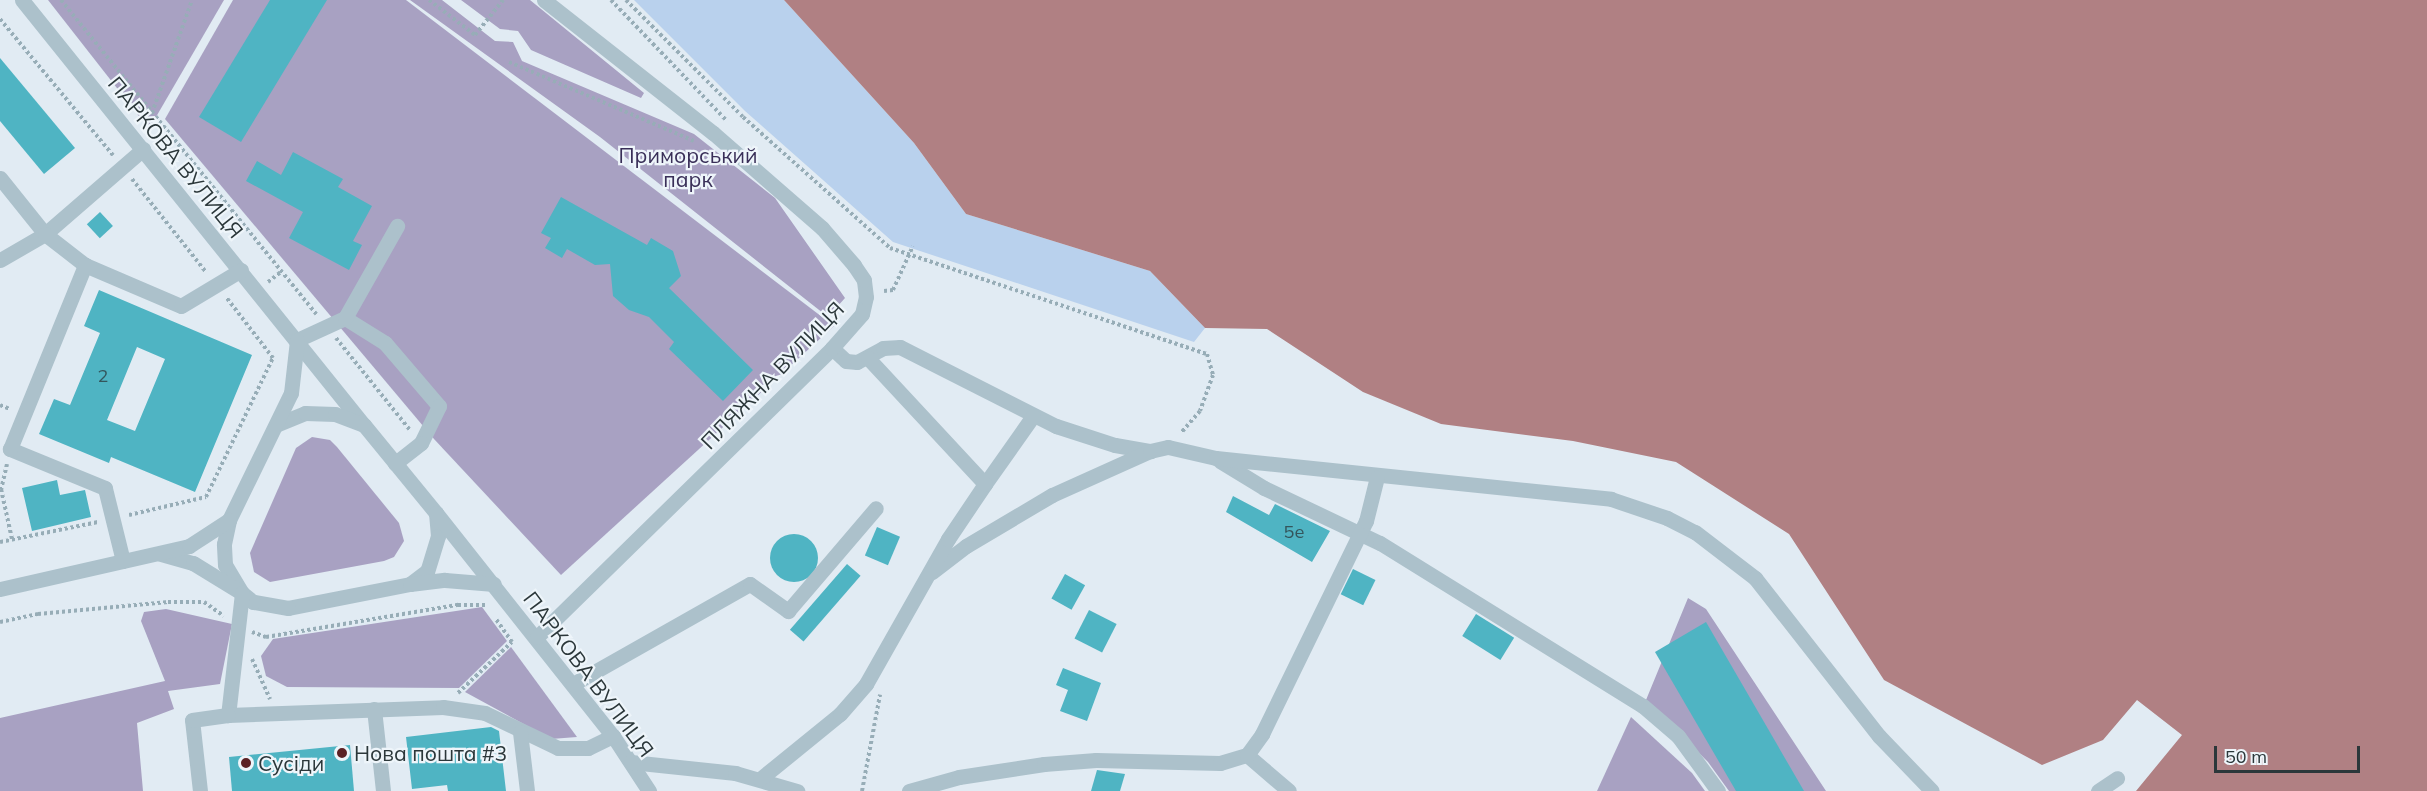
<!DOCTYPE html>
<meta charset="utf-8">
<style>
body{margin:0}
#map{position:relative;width:2427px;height:791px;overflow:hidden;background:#e1ebf3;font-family:Mulish,sans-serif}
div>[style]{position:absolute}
.green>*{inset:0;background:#a8a1c2}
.sand>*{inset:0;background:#b9d1ed}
.water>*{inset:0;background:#b08083}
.building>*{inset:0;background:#4fb4c3;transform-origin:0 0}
.round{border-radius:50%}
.path>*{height:4px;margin-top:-2px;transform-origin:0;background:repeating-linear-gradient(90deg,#97adb7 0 3px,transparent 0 6px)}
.minor>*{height:15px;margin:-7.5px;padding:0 7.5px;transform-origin:7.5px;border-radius:7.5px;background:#acc1cb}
.dots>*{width:16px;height:16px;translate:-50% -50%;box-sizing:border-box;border:3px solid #eef5fa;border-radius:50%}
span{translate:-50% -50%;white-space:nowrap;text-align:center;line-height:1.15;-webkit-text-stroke:4.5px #eef5fa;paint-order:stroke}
.number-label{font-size:18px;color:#34565c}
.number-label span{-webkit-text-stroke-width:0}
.park-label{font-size:21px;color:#392f58}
.street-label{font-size:21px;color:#2b373a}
.poi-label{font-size:21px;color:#2b373a}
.left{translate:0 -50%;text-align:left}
.scale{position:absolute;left:2214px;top:746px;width:146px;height:27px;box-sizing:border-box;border:3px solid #2b373a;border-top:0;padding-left:8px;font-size:18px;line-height:21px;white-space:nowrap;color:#2b373a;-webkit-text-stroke:4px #eef5fa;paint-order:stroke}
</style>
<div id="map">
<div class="green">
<div style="clip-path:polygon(48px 0,224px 0,149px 129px)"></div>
<div style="clip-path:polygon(233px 0,406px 0,834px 326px,561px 575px,434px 439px,165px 119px)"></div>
<div style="clip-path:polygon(410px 0,442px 0,495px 41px,513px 42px,522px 61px,694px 134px,775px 198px,845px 298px,828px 317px,600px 137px)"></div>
<div style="clip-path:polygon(461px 0,530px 0,644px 93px,641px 98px,531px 50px,518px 31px,500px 29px)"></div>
<div style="clip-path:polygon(312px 437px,330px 440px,337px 447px,399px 523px,404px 541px,394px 557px,384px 561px,270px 582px,254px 572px,250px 553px,296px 448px)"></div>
<div style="clip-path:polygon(1688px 598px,1706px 609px,1826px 791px,1729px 791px,1708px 762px,1646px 700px)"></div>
<div style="clip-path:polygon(482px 607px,507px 641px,459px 688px,287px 687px,266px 676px,261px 656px,273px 639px)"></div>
<div style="clip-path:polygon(166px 609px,232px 624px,220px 684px,168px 691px,174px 709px,137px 723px,143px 791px,0 791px,0 718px,165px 681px,141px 621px,144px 612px)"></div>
<div style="clip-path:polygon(511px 647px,577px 737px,551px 739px,465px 692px)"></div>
<div style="clip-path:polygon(1631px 717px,1692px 773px,1705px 791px,1597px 791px)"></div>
</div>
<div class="sand">
<div style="clip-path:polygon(634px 0,784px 0,914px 143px,966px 214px,1150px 271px,1205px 328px,1194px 342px,893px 242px,745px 111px)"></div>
</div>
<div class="water">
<div style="clip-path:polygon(784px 0,2427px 0,2427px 791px,2136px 791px,2182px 735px,2137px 700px,2103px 740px,2042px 765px,1884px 680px,1789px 534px,1676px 462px,1573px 441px,1441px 424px,1363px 392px,1267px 329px,1205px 328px,1150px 271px,966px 214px,914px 143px)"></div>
</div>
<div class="building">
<div style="clip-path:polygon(270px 0,327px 0,241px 142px,199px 117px)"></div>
<div style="clip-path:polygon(0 58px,75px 148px,44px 174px,0 121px)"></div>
<div style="clip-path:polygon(293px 152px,343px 179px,338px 187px,372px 206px,353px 241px,362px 245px,349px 270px,289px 238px,303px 212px,246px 181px,257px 161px,281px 175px)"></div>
<div style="clip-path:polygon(561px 197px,647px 245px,651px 238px,673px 251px,681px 276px,669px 288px,753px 370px,723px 401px,669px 349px,674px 342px,649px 317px,629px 310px,613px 296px,610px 264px,595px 265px,567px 249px,562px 258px,545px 248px,551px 238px,541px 233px)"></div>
<div style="left:100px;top:212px;width:19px;height:18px;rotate:47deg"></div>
<div style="clip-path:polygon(evenodd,99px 290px,252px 355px,195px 492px,111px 457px,109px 463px,39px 434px,54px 399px,70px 405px,100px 333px,84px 326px,99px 290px,137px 347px,165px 359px,135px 431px,107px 420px,137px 347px)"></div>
<div style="clip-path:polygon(57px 480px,60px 495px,85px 490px,91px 517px,32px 531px,22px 488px)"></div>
<div style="clip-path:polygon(1233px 496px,1269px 515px,1275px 504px,1330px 531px,1312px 562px,1226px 512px)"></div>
<div style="left:877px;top:527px;width:25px;height:31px;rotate:23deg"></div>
<div class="round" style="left:770px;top:534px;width:48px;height:48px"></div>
<div style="left:847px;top:564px;width:18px;height:87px;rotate:41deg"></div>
<div style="left:1353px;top:569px;width:25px;height:28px;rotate:26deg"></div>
<div style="left:1065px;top:574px;width:23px;height:28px;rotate:29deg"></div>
<div style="left:1089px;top:610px;width:31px;height:32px;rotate:27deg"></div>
<div style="left:1476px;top:614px;width:45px;height:26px;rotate:32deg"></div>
<div style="clip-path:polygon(1706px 622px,1804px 791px,1736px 791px,1655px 652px)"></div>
<div style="clip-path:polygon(1063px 668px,1101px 683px,1087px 721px,1060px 711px,1068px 690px,1056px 685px)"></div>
<div style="clip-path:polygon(491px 727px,499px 731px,506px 791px,448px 791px,447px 785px,412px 789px,406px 737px)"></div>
<div style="clip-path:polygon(350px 745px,354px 791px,232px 791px,229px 757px)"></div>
<div style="clip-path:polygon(1097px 770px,1125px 774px,1120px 791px,1091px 791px)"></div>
</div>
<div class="path">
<div style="left:61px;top:0;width:405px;rotate:50.9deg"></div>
<div style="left:429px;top:0;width:58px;rotate:37.3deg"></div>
<div style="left:475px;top:35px;width:45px;rotate:-51.3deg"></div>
<div style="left:611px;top:0;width:166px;rotate:46.2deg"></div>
<div style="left:626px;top:0;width:165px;rotate:45deg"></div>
<div style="left:743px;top:117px;width:197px;rotate:41.7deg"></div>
<div style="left:890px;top:248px;width:334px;rotate:18.5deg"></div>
<div style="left:1207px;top:354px;width:22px;rotate:74deg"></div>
<div style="left:1213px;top:375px;width:38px;rotate:110deg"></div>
<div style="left:1200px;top:411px;width:29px;rotate:131deg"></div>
<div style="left:0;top:19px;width:177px;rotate:50.3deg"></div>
<div style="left:509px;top:62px;width:201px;rotate:23.1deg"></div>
<div style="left:152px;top:113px;width:120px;rotate:-70.5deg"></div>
<div style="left:132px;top:179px;width:119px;rotate:51.5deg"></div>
<div style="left:268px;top:282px;width:16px;rotate:-38deg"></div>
<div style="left:884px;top:291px;width:9px;rotate:-6deg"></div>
<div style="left:893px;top:290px;width:48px;rotate:-65.6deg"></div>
<div style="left:336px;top:338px;width:118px;rotate:51.2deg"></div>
<div style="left:0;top:405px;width:11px;rotate:22deg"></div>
<div style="left:7px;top:464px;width:26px;rotate:103deg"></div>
<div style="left:1px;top:489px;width:51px;rotate:77.6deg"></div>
<div style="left:129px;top:515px;width:79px;rotate:-13.2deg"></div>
<div style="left:206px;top:497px;width:154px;rotate:-64.3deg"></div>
<div style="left:273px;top:358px;width:77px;rotate:-127.6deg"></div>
<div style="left:0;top:542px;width:100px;rotate:-11.5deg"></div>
<div style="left:0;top:622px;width:39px;rotate:-12deg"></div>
<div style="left:38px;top:614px;width:131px;rotate:-5.3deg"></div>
<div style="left:168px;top:602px;width:36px"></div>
<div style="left:204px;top:602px;width:24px;rotate:35deg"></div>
<div style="left:252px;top:632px;width:15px;rotate:20deg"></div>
<div style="left:266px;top:637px;width:195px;rotate:-9.5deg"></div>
<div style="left:458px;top:605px;width:28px"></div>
<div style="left:252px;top:659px;width:44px;rotate:65.8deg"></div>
<div style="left:458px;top:693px;width:74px;rotate:-43.4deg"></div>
<div style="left:512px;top:642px;width:29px;rotate:-125deg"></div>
<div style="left:862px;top:791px;width:98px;rotate:-79.4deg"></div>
</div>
<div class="minor">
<div style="left:22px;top:0;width:543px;rotate:51.21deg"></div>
<div style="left:0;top:178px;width:72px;rotate:51.2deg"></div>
<div style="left:45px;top:234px;width:130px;rotate:-40.9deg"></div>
<div style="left:0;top:260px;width:52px;rotate:-30deg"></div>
<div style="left:45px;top:234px;width:51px;rotate:37.8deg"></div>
<div style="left:345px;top:318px;width:47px;rotate:32deg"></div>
<div style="left:385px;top:343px;width:83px;rotate:49.4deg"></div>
<div style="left:439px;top:406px;width:41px;rotate:115.9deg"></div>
<div style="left:421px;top:443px;width:33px;rotate:142deg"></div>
<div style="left:297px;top:340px;width:53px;rotate:-24.6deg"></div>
<div style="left:345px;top:318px;width:106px;rotate:-60.5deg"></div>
<div style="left:832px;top:348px;width:19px;rotate:43deg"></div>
<div style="left:846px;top:361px;width:11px;rotate:5deg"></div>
<div style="left:857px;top:362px;width:30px;rotate:-28deg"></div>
<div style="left:883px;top:348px;width:17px;rotate:-3deg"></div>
<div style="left:900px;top:347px;width:175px;rotate:26.9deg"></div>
<div style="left:1056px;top:426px;width:62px;rotate:17.9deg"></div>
<div style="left:1115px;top:445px;width:36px;rotate:10deg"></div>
<div style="left:278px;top:424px;width:29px;rotate:-22deg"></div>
<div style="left:305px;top:413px;width:30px;rotate:2deg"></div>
<div style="left:335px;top:414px;width:31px;rotate:21deg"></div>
<div style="left:364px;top:425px;width:114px;rotate:50.7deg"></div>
<div style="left:436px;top:513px;width:23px;rotate:85deg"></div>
<div style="left:438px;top:536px;width:37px;rotate:107deg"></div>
<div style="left:427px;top:571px;width:21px;rotate:143deg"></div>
<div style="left:410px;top:584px;width:124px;rotate:168.9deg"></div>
<div style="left:288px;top:608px;width:36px;rotate:-170deg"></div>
<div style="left:253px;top:602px;width:14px;rotate:-141deg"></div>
<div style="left:242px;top:593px;width:33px;rotate:-121deg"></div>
<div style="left:225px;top:565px;width:21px;rotate:-93deg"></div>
<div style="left:224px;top:544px;width:25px;rotate:-78deg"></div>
<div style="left:229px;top:520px;width:141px;rotate:-64deg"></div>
<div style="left:291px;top:393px;width:53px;rotate:-83.5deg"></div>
<div style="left:1220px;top:461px;width:52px;rotate:31.5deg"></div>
<div style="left:1264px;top:488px;width:128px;rotate:25.4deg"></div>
<div style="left:1380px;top:543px;width:309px;rotate:31.8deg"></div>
<div style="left:1643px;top:706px;width:46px;rotate:40.6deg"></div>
<div style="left:1678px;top:736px;width:68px;rotate:54deg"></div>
<div style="left:985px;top:484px;width:83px;rotate:-54.8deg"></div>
<div style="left:436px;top:513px;width:285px;rotate:51.6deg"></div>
<div style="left:613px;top:736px;width:66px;rotate:56.8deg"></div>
<div style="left:161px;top:554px;width:33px;rotate:16deg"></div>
<div style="left:193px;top:563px;width:57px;rotate:31.5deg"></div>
<div style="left:242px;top:593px;width:123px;rotate:96.5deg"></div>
<div style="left:228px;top:715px;width:215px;rotate:-2.1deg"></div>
<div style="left:443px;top:707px;width:42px;rotate:8.1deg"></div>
<div style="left:485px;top:713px;width:81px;rotate:25.6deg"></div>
<div style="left:558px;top:748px;width:30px"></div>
<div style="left:588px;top:748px;width:28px;rotate:-26deg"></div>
<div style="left:123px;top:561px;width:75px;rotate:-103.9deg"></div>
<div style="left:105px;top:488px;width:103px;rotate:-157.7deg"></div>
<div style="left:10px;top:449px;width:199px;rotate:-67.8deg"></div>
<div style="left:85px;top:265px;width:104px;rotate:23.1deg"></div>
<div style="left:181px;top:306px;width:70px;rotate:-31deg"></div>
<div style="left:932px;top:572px;width:43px;rotate:-37.4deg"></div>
<div style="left:966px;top:546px;width:100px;rotate:-30.7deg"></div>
<div style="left:1052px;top:495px;width:107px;rotate:-24.2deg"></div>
<div style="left:1150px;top:451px;width:18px;rotate:-13deg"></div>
<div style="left:1168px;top:447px;width:49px;rotate:12.9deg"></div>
<div style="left:1216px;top:458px;width:397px;rotate:5.9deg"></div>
<div style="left:1611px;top:499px;width:59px;rotate:18.7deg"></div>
<div style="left:1667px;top:518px;width:31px;rotate:27deg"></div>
<div style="left:1695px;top:532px;width:76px;rotate:37.5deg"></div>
<div style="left:1755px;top:578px;width:201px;rotate:51.9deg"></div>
<div style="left:1879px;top:736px;width:76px;rotate:46.1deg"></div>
<div style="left:410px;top:584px;width:35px;rotate:-7deg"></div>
<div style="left:445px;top:580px;width:49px;rotate:4.7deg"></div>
<div style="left:0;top:589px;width:194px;rotate:-12.8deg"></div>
<div style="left:189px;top:546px;width:48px;rotate:-33deg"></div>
<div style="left:537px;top:637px;width:413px;rotate:-44.4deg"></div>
<div style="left:832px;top:348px;width:45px;rotate:-48.6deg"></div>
<div style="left:862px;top:314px;width:17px;rotate:-77deg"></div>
<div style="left:866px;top:297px;width:17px;rotate:-97deg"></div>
<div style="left:864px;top:280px;width:18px;rotate:-124deg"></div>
<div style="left:854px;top:265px;width:49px;rotate:-130.9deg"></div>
<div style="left:822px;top:228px;width:145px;rotate:-138.9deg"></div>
<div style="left:713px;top:133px;width:215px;rotate:-141.8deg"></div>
<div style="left:573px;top:684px;width:203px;rotate:-29.5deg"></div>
<div style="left:750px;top:584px;width:47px;rotate:35.4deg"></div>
<div style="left:788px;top:611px;width:135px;rotate:-49.5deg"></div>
<div style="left:374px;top:709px;width:82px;rotate:83.7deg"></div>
<div style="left:520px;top:732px;width:59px;rotate:83.2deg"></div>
<div style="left:1247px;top:755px;width:55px;rotate:40.6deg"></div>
<div style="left:631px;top:762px;width:105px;rotate:6deg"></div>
<div style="left:735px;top:773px;width:65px;rotate:16.2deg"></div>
<div style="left:760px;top:779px;width:103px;rotate:-39.1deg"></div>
<div style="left:840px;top:714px;width:40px;rotate:-49deg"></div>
<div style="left:866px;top:684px;width:167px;rotate:-60.5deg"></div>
<div style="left:948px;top:539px;width:66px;rotate:-56.1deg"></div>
<div style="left:985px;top:484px;width:172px;rotate:-132.9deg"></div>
<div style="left:200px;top:791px;width:71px;rotate:-96.4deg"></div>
<div style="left:192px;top:720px;width:36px;rotate:-8deg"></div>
<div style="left:909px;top:791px;width:52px;rotate:-15.6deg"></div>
<div style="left:959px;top:777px;width:86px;rotate:-8.7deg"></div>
<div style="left:1044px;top:764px;width:52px;rotate:-4.4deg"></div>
<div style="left:1096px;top:760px;width:124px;rotate:1.4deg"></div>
<div style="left:1220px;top:763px;width:28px;rotate:-17deg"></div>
<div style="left:1247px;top:755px;width:26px;rotate:-54deg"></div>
<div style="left:1262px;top:734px;width:237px;rotate:-64deg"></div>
<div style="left:1366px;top:521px;width:45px;rotate:-76deg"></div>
<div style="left:2098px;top:791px;width:23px;rotate:-34deg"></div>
</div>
<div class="dots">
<div style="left:342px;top:753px;background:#5b2124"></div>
<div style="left:246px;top:763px;background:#5b2124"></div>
</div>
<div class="number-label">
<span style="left:103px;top:376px">2</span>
<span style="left:1294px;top:532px">5е</span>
</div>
<div class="park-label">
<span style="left:688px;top:167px">Приморський<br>парк</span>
</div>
<div class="street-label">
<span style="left:176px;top:157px;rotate:51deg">ПАРКОВА ВУЛИЦЯ</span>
<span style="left:772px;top:375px;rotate:-46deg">ПЛЯЖНА ВУЛИЦЯ</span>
<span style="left:589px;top:674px;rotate:53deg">ПАРКОВА ВУЛИЦЯ</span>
</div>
<div class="poi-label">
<span class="left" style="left:354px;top:753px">Нова пошта #3</span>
<span class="left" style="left:258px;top:763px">Сусіди</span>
</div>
<div class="scale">50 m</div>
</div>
